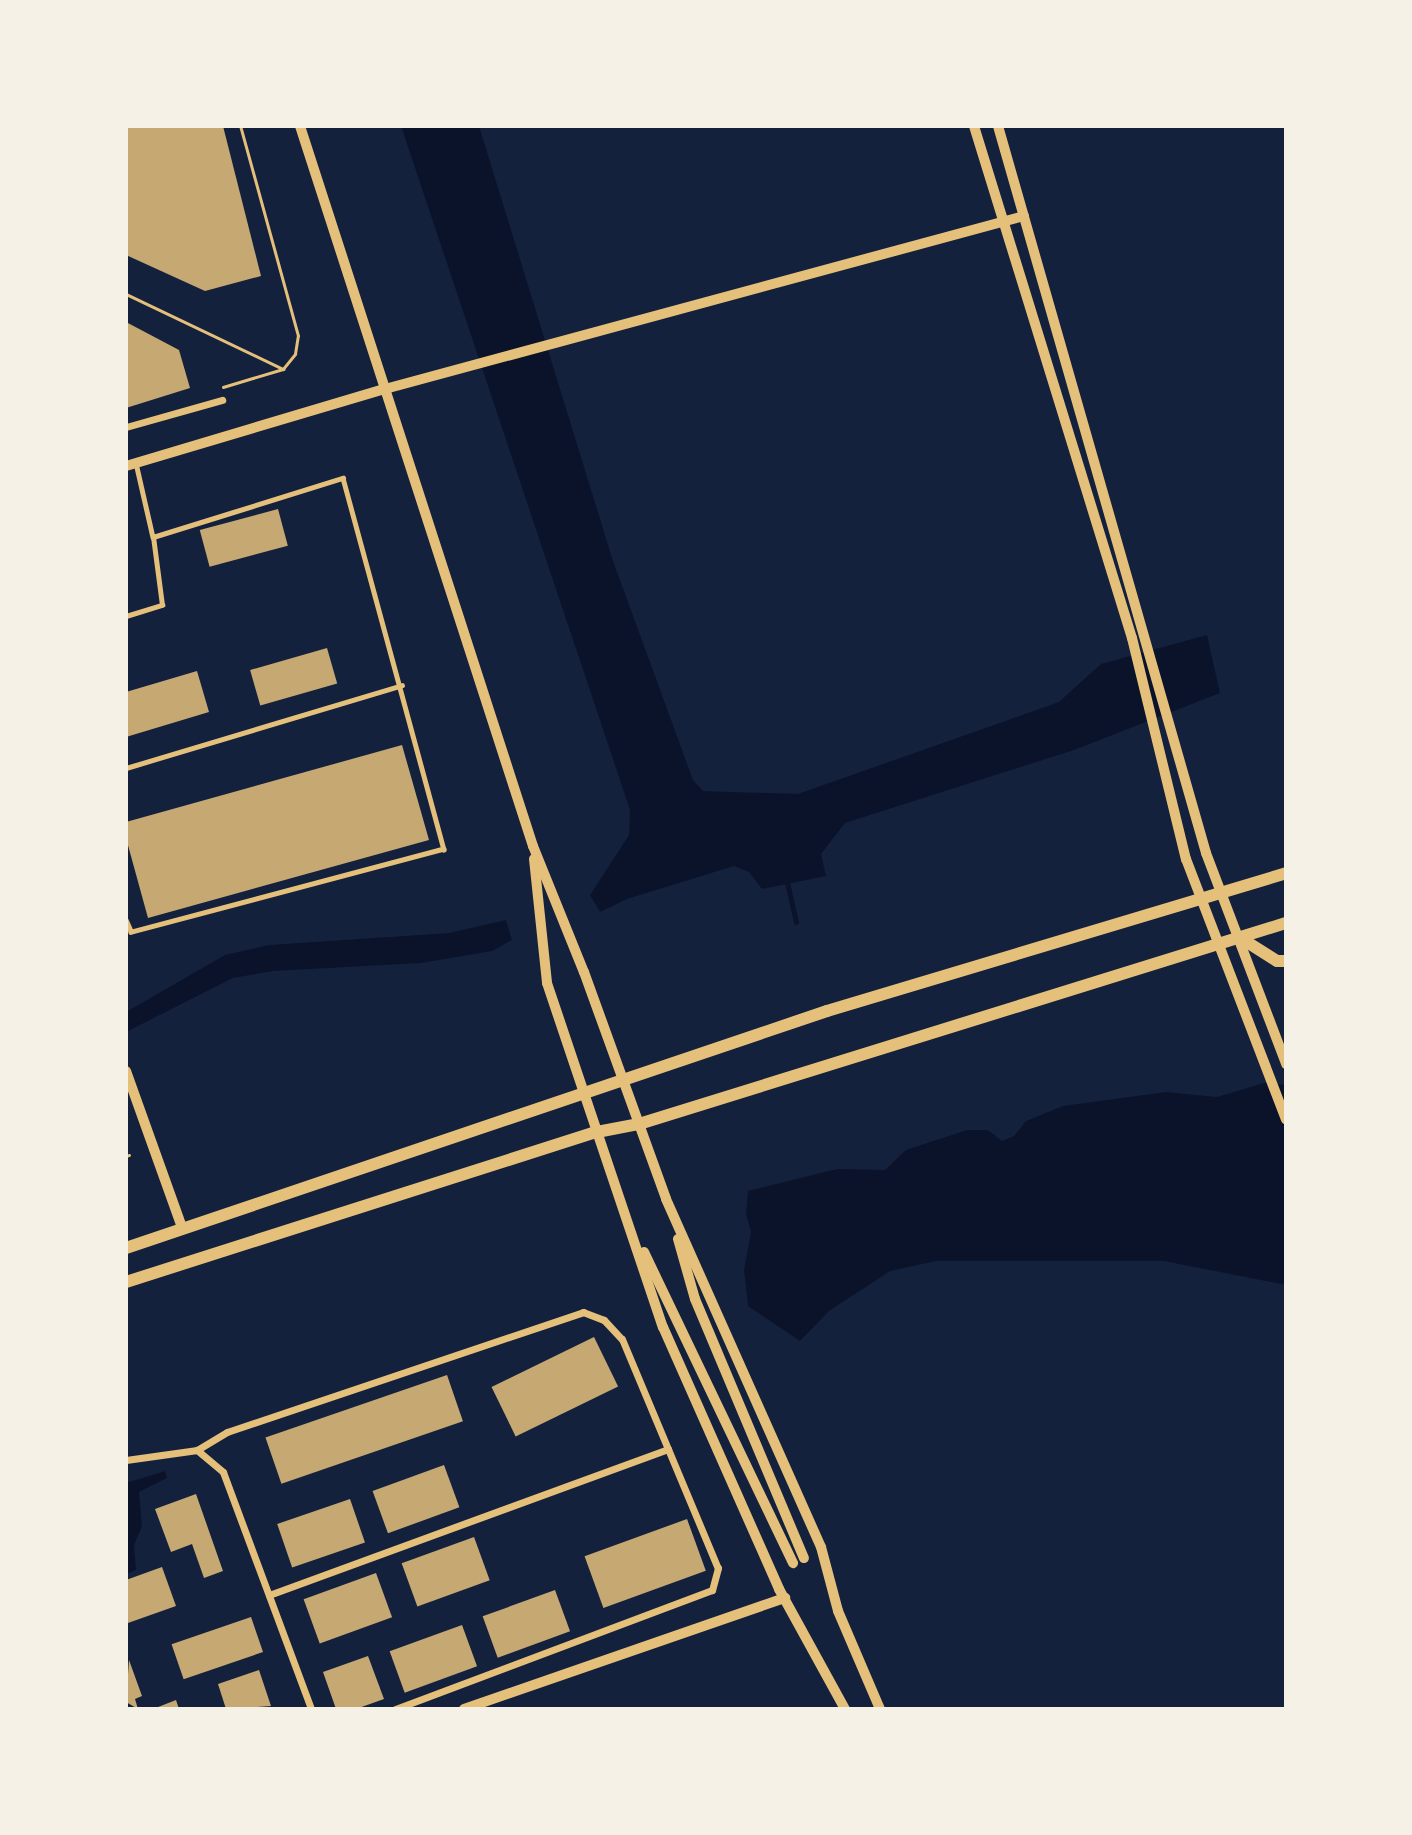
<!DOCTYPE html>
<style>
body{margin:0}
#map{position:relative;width:1412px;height:1835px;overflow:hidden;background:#14213d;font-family:Signika,sans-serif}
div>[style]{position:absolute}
.water>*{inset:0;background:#0b132b}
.stream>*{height:5px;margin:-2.5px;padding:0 2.5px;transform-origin:2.5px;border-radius:2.5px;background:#0b132b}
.building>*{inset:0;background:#c6a872;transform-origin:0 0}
.path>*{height:2.5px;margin:-1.25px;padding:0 1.25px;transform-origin:1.25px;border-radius:1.25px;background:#e5c07b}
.service>*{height:4.5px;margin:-2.25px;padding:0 2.25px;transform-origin:2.25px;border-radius:2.25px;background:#e5c07b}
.minor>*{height:7px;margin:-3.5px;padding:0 3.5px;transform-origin:3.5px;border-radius:3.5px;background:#e5c07b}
.tertiary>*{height:10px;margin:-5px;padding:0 5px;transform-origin:5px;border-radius:5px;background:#e5c07b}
.secondary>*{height:12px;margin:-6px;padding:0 6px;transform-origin:6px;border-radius:6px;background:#e5c07b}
.primary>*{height:12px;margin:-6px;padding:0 6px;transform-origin:6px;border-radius:6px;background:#e5c07b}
span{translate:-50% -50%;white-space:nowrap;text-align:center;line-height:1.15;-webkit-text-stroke:7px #f6f1e7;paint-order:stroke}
.frame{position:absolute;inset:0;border:128px solid #f6f1e7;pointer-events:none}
</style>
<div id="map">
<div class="water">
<div style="clip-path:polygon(401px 126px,479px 126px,613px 561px,693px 780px,703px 791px,798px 794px,1059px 702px,1101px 664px,1207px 635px,1220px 693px,1074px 750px,845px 823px,821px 854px,826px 876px,762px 889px,749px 872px,734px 866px,627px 899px,600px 912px,590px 895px,629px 835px,630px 810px)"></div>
<div style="clip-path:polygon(506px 920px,512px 940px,492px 951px,421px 963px,273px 971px,233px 978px,126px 1032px,126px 1012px,225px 955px,269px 945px,449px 933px)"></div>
<div style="clip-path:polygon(1264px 1083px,1286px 1085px,1286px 1285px,1164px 1261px,936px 1261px,890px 1271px,829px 1311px,800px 1341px,748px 1306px,744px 1270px,751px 1232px,746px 1214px,748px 1191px,837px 1169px,885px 1170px,906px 1150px,967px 1130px,988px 1130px,1002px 1141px,1014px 1136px,1026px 1121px,1063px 1106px,1166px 1092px,1217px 1097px)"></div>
<div style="clip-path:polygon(165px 1471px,167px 1478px,139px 1492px,142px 1526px,134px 1545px,136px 1570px,126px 1574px,126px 1483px)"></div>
</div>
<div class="stream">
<div style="left:786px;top:878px;width:45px;rotate:77.2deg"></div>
</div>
<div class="building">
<div style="clip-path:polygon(223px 126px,261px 276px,205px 291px,126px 255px,126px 127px)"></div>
<div style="clip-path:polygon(126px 322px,179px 350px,190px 388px,126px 408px)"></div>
<div style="left:278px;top:509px;width:38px;height:81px;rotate:75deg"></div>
<div style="left:327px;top:648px;width:37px;height:80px;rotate:74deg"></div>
<div style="clip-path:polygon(197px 671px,209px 712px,126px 737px,126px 692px)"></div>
<div style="clip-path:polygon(402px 745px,429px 840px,148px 918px,126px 838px,126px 822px)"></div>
<div style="left:594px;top:1337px;width:55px;height:114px;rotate:64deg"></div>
<div style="left:447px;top:1375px;width:49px;height:192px;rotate:71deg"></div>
<div style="left:444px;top:1465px;width:45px;height:76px;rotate:70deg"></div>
<div style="clip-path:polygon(196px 1494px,223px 1571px,204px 1578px,192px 1544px,171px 1552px,155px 1509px)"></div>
<div style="left:350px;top:1499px;width:46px;height:77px;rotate:71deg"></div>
<div style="left:687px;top:1519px;width:55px;height:109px;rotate:70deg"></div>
<div style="left:474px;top:1537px;width:46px;height:77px;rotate:70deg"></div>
<div style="clip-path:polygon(162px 1567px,176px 1606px,128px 1623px,126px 1580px)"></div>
<div style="left:376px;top:1573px;width:47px;height:77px;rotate:70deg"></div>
<div style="left:555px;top:1590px;width:44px;height:77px;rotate:70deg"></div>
<div style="left:251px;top:1617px;width:37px;height:84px;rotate:71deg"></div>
<div style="left:462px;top:1625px;width:44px;height:77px;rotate:70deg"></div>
<div style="clip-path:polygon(368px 1656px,384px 1699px,356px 1709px,336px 1709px,323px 1672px)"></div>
<div style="clip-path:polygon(129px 1660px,142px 1696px,135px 1699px,138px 1709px,126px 1702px)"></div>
<div style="clip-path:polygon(259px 1670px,271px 1706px,226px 1709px,218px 1684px)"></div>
<div style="clip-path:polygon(176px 1700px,179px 1709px,153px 1709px)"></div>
</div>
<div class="path">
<div style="left:126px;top:294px;width:174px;rotate:25.5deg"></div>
<div style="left:223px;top:387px;width:63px;rotate:-16.7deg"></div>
<div style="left:283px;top:369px;width:19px;rotate:-51deg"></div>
<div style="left:295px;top:354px;width:18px;rotate:-81deg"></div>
<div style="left:298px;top:336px;width:218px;rotate:-105.4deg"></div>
<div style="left:126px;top:1156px;width:3px;rotate:-18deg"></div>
</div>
<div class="service">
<div style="left:136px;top:463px;width:76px;rotate:77.1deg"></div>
<div style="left:126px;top:616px;width:38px;rotate:-17deg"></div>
<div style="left:162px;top:605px;width:69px;rotate:-97.5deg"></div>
<div style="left:153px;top:537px;width:199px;rotate:-17.3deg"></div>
<div style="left:343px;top:478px;width:385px;rotate:74.8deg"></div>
<div style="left:444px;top:849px;width:324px;rotate:165.1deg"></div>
<div style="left:131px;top:932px;width:12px;rotate:-114deg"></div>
<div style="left:126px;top:768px;width:288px;rotate:-16.7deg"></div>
</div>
<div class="minor">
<div style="left:126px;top:427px;width:100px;rotate:-15.7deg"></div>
<div style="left:197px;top:1450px;width:35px;rotate:-31deg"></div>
<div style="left:227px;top:1432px;width:376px;rotate:-18.6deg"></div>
<div style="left:583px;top:1312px;width:22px;rotate:21deg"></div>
<div style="left:604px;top:1320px;width:26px;rotate:47deg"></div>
<div style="left:622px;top:1339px;width:248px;rotate:67.3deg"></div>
<div style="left:718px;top:1568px;width:23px;rotate:105deg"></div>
<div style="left:712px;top:1590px;width:339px;rotate:159.4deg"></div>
<div style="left:126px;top:1460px;width:72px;rotate:-8deg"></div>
<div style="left:197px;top:1450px;width:34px;rotate:40deg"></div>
<div style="left:223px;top:1472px;width:253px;rotate:69.6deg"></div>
<div style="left:269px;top:1595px;width:425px;rotate:-20.1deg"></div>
</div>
<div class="tertiary">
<div style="left:300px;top:126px;width:757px;rotate:72.07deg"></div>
<div style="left:533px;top:846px;width:136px;rotate:68deg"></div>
<div style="left:584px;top:972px;width:241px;rotate:70.1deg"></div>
<div style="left:666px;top:1199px;width:381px;rotate:66deg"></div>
<div style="left:821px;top:1547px;width:66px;rotate:75.1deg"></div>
<div style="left:838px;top:1611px;width:107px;rotate:66.8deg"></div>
<div style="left:974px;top:126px;width:536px;rotate:72.85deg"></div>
<div style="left:1132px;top:638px;width:228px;rotate:76.3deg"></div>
<div style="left:1186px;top:859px;width:279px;rotate:69deg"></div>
<div style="left:998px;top:126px;width:756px;rotate:74.03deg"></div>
<div style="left:1206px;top:853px;width:226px;rotate:69.2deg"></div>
<div style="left:126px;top:466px;width:270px;rotate:-16.6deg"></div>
<div style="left:385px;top:389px;width:662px;rotate:-15.15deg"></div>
<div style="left:534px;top:859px;width:125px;rotate:84deg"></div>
<div style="left:547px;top:983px;width:363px;rotate:71.4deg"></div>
<div style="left:663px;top:1327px;width:287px;rotate:66.1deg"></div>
<div style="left:779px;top:1589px;width:137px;rotate:61.2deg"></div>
<div style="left:126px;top:1071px;width:166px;rotate:70.3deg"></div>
<div style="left:678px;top:1239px;width:62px;rotate:74.2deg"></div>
<div style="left:695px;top:1299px;width:281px;rotate:67.2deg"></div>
<div style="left:644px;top:1252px;width:345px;rotate:64.4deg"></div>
<div style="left:464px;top:1709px;width:340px;rotate:-19.1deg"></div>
</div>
<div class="secondary">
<div style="left:1239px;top:937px;width:45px;rotate:32.3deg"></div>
<div style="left:1277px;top:961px;width:9px"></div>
</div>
<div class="primary">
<div style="left:126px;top:1248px;width:740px;rotate:-18.68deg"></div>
<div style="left:827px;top:1011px;width:479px;rotate:-16.7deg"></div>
<div style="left:126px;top:1282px;width:494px;rotate:-17.7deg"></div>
<div style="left:597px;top:1132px;width:43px;rotate:-10.8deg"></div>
<div style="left:639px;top:1124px;width:678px;rotate:-17.26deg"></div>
</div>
<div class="frame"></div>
</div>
